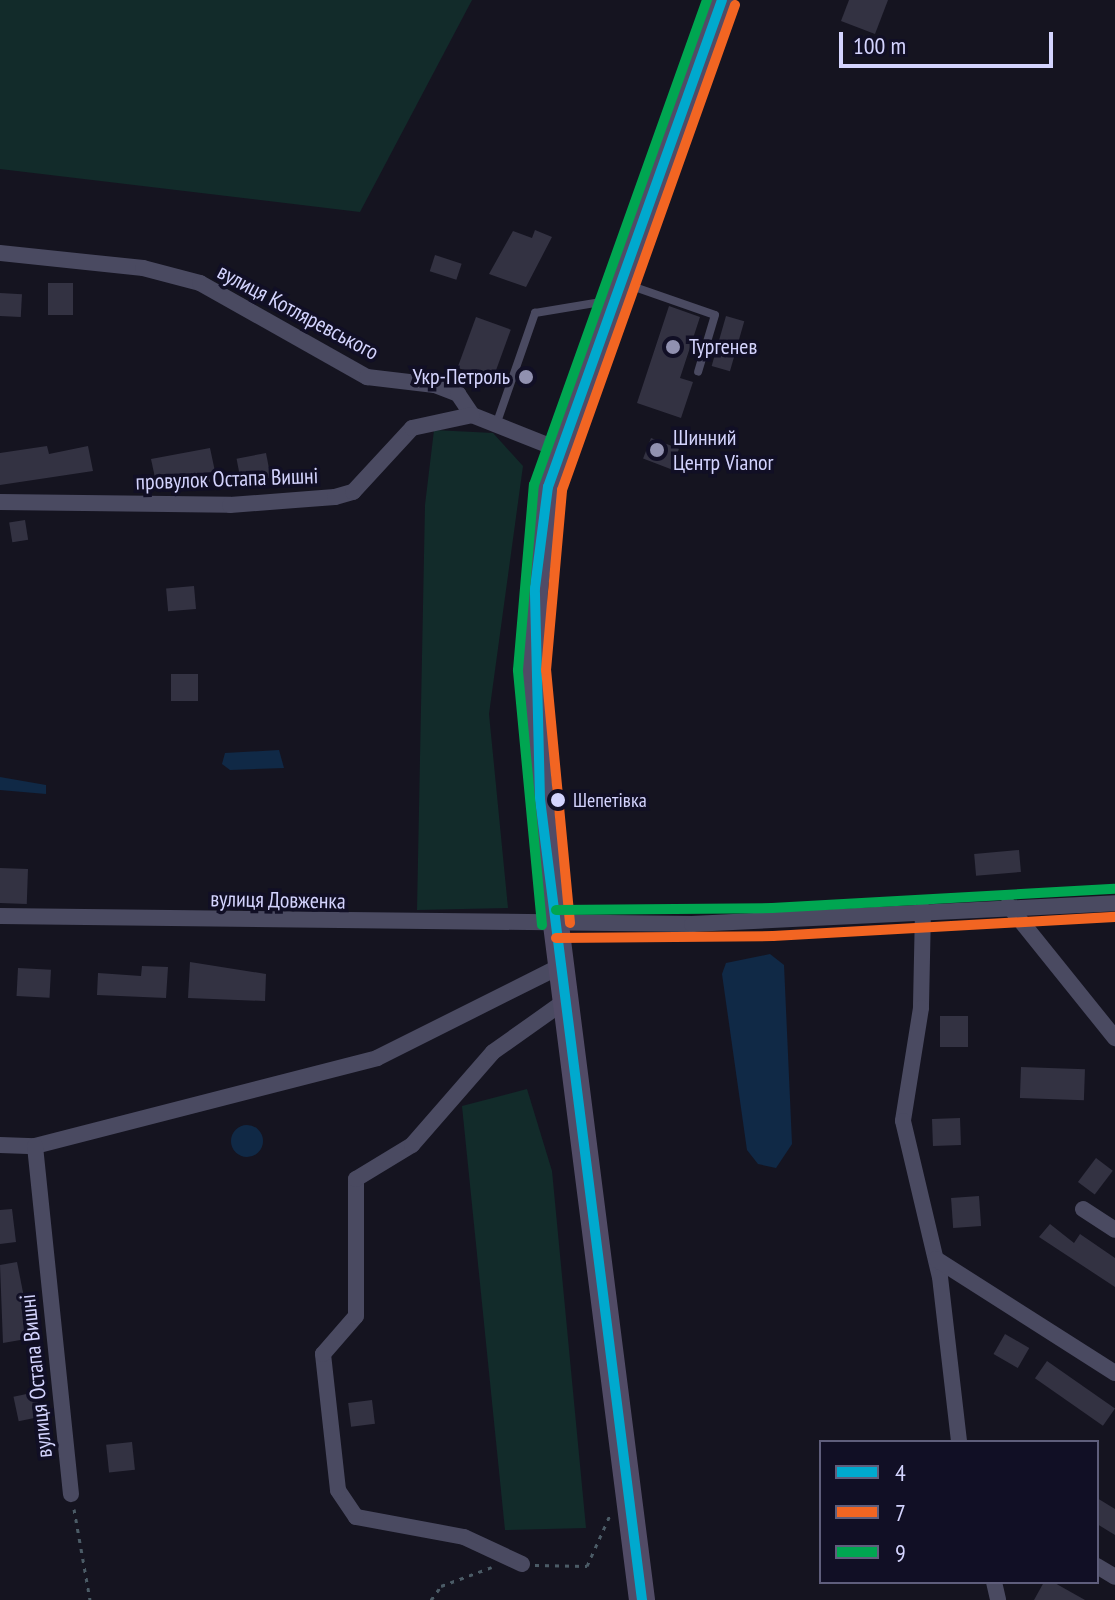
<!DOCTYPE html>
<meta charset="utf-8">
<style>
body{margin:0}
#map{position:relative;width:1115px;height:1600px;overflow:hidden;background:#151420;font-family:"PT Sans Narrow",sans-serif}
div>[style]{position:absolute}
.green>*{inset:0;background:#122b2a}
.water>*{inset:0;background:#102946}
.round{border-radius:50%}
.building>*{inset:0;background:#333242;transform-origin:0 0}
.path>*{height:3px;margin-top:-1.5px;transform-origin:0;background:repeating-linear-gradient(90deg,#4b5b66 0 4px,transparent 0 10px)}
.service>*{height:8px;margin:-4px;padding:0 4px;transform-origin:4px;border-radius:4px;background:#4a4a61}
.minor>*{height:16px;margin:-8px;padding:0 8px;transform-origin:8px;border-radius:8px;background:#4a4a61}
.primary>*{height:26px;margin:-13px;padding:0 13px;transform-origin:13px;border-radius:13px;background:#514b66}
.bus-1>*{height:10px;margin:-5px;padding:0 5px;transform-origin:5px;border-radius:5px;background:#00a9ce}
.bus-2>*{height:10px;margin:-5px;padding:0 5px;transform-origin:5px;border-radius:5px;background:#f26522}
.bus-3>*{height:10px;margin:-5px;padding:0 5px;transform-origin:5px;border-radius:5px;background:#00a651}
.dots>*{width:22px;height:22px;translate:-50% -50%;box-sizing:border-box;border:4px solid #110f25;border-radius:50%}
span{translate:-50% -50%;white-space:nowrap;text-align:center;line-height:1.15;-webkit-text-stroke:7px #110f25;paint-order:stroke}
.bus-label{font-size:20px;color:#d4d4fe}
.left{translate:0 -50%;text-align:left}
.street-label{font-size:22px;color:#d4d4fe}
.poi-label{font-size:22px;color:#d4d4fe}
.right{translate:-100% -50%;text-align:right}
.legend{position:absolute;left:819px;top:1440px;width:280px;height:144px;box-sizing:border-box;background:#110f25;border:2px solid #5f5e7c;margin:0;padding:10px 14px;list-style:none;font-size:24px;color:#d4d4fe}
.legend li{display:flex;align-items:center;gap:16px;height:40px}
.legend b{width:40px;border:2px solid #5f5e7c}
.scale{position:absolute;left:839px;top:32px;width:214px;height:36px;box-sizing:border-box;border:4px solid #d4d4fe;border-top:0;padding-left:10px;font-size:24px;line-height:28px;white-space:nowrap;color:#d4d4fe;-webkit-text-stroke:6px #110f25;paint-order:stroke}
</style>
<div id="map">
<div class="green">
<div style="clip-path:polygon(0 0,472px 0,360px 212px,0 169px)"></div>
<div style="clip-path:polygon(434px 430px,493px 433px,523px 466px,489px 714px,508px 908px,417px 910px,425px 505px)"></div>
<div style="clip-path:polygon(527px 1089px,552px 1171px,586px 1528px,505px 1530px,462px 1106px)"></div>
</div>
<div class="water">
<div style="clip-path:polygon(279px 750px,284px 768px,230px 770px,222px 764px,225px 753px)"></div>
<div style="clip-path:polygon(0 777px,46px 785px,46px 794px,0 790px)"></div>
<div style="clip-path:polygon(770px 954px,784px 965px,792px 1144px,776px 1168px,758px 1164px,747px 1150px,722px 974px,726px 963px)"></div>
<div class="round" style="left:231px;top:1125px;width:32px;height:32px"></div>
</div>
<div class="building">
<div style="clip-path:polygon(849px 0,888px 0,875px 34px,841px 21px)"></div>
<div style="clip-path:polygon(535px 230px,552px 237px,526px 287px,489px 274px,513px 231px,532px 238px)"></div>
<div style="left:435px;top:255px;width:28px;height:17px;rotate:18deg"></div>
<div style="left:48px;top:283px;width:25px;height:32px"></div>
<div style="left:0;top:293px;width:22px;height:23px;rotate:3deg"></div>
<div style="clip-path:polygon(669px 306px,700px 317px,680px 378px,693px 382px,681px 418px,637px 403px)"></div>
<div style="left:726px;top:316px;width:19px;height:52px;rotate:16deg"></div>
<div style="left:476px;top:317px;width:37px;height:54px;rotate:20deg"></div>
<div style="left:651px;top:438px;width:30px;height:22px;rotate:21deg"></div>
<div style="clip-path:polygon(47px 446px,49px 454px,88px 446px,93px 471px,0 485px,0 453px)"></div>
<div style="clip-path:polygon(210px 448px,217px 481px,157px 487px,151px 459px)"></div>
<div style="left:266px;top:453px;width:25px;height:30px;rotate:79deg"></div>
<div style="left:25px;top:520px;width:20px;height:16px;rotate:81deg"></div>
<div style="left:194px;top:586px;width:23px;height:28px;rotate:85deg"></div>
<div style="left:171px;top:674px;width:27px;height:27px"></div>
<div style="left:1019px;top:850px;width:22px;height:45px;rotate:85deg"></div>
<div style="left:0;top:868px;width:28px;height:35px;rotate:2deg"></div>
<div style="clip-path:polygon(190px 962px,266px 974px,265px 1001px,188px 998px)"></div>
<div style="clip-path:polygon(142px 966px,168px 967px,166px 998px,97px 995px,98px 973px,141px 976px)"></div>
<div style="left:18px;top:968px;width:33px;height:28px;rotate:3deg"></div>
<div style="left:940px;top:1016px;width:28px;height:31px"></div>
<div style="left:1021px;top:1067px;width:64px;height:31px;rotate:2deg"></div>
<div style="left:960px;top:1118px;width:27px;height:28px;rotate:88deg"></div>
<div style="left:1096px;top:1158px;width:21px;height:30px;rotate:37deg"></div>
<div style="left:979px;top:1196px;width:30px;height:28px;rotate:86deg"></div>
<div style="clip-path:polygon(12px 1209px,16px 1242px,0 1244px,0 1210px)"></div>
<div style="clip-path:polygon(1050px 1224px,1074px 1243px,1080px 1234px,1115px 1258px,1115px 1287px,1039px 1237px)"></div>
<div style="clip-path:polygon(17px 1262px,32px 1338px,3px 1343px,0 1265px)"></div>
<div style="left:1005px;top:1334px;width:28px;height:23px;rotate:30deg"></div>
<div style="left:1047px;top:1361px;width:83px;height:21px;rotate:35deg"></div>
<div style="left:36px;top:1392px;width:25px;height:23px;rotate:78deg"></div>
<div style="left:372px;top:1400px;width:24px;height:24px;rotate:83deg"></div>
<div style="left:132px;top:1442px;width:28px;height:26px;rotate:84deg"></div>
<div style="clip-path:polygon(1097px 1498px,1115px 1509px,1115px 1535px,1097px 1524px)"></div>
<div style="clip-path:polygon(1044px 1582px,1053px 1582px,1085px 1600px,1034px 1600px)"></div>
</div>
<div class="path">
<div style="left:74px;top:1509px;width:92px;rotate:80deg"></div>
<div style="left:535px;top:1565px;width:52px;rotate:1.1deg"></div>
<div style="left:587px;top:1566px;width:56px;rotate:-65.7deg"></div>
<div style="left:431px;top:1600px;width:17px;rotate:-54deg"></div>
<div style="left:441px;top:1586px;width:54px;rotate:-20.4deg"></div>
</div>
<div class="service">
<div style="left:623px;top:283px;width:97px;rotate:19.2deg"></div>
<div style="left:715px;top:315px;width:59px;rotate:106.6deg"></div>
<div style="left:496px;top:425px;width:119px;rotate:-70.8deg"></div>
<div style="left:535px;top:313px;width:73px;rotate:-9.5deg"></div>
</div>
<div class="minor">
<div style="left:0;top:253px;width:144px;rotate:6deg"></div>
<div style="left:143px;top:268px;width:59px;rotate:14.7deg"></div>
<div style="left:200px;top:283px;width:192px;rotate:29.4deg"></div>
<div style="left:367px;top:377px;width:68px;rotate:6.7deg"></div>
<div style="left:435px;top:385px;width:25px;rotate:21deg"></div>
<div style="left:458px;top:394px;width:25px;rotate:56deg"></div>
<div style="left:472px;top:415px;width:95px;rotate:21.7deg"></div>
<div style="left:0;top:502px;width:230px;rotate:0.7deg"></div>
<div style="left:230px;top:505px;width:105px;rotate:-4.4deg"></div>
<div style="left:335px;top:497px;width:19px;rotate:-16deg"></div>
<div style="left:353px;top:492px;width:87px;rotate:-47.3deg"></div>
<div style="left:412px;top:428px;width:61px;rotate:-12.2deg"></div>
<div style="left:1008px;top:905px;width:171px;rotate:51.2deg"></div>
<div style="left:923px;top:910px;width:98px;rotate:91.2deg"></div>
<div style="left:921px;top:1008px;width:114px;rotate:99.1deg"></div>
<div style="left:903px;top:1121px;width:160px;rotate:76.7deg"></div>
<div style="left:940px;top:1277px;width:166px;rotate:83.4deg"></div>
<div style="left:0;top:916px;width:692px;rotate:0.66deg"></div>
<div style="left:692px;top:924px;width:424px;rotate:-2.8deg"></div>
<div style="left:0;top:1145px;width:35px;rotate:2deg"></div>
<div style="left:35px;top:1146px;width:353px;rotate:-14.4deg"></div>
<div style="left:377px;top:1058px;width:206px;rotate:-26.6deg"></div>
<div style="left:35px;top:1146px;width:350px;rotate:84.1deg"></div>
<div style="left:1083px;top:1209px;width:38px;rotate:33deg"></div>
<div style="left:936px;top:1259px;width:212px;rotate:32.5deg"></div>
<div style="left:522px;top:1564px;width:64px;rotate:-155deg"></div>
<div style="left:464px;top:1537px;width:110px;rotate:-169.5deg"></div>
<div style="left:356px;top:1517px;width:32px;rotate:-124deg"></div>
<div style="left:338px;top:1490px;width:137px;rotate:-96.3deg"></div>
<div style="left:323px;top:1354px;width:50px;rotate:-49deg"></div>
<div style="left:356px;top:1316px;width:137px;rotate:-90deg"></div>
<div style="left:356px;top:1179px;width:66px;rotate:-31.3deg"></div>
<div style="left:412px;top:1145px;width:123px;rotate:-48.9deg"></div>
<div style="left:493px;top:1052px;width:88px;rotate:-35.3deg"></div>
<div style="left:1097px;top:1566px;width:21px;rotate:31deg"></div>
<div style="left:994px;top:1582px;width:18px;rotate:77deg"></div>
</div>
<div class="primary">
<div style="left:642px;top:1600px;width:807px;rotate:-97.26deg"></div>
<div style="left:540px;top:799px;width:129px;rotate:-93.5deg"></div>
<div style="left:532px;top:670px;width:82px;rotate:-87.9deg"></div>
<div style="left:535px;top:588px;width:102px;rotate:-82.7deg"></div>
<div style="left:548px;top:487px;width:517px;rotate:-70.34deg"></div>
</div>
<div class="bus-1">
<div style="left:642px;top:1600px;width:807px;rotate:-97.26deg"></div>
<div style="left:540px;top:799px;width:211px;rotate:-91.4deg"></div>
<div style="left:535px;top:588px;width:102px;rotate:-82.7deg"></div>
<div style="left:548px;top:487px;width:517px;rotate:-70.34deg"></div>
</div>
<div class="bus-2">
<div style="left:570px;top:923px;width:254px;rotate:-95.4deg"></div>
<div style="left:546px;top:670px;width:181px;rotate:-84.9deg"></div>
<div style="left:562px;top:490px;width:515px;rotate:-70.37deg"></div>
<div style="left:556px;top:938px;width:217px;rotate:-0.5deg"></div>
<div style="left:773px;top:936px;width:343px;rotate:-3.2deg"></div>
</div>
<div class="bus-3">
<div style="left:556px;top:910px;width:216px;rotate:-0.5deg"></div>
<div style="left:772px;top:908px;width:343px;rotate:-3.2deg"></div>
<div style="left:542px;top:925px;width:256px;rotate:-95.4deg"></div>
<div style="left:518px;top:670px;width:186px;rotate:-85.1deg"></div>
<div style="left:534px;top:485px;width:515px;rotate:-70.37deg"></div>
</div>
<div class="dots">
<div style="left:673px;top:347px;background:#9191b0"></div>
<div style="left:526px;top:377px;background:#9191b0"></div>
<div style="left:657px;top:450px;background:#9191b0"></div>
<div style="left:558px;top:800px;background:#d4d4fe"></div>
</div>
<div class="bus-label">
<span class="left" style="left:573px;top:800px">Шепетівка</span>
</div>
<div class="street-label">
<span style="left:298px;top:312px;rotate:28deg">вулиця Котляревського</span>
<span style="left:227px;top:479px;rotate:-2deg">провулок Остапа Вишні</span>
<span style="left:278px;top:900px;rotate:1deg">вулиця Довженка</span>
<span style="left:36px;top:1376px;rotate:-96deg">вулиця Остапа Вишні</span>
</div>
<div class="poi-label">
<span class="left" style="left:689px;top:347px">Тургенев</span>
<span class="right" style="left:510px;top:377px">Укр-Петроль</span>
<span class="left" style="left:673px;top:450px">Шинний<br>Центр Vianor</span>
</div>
<ul class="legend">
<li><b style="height:10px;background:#00a9ce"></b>4</li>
<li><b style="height:10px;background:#f26522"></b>7</li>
<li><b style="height:10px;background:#00a651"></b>9</li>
</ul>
<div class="scale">100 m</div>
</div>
